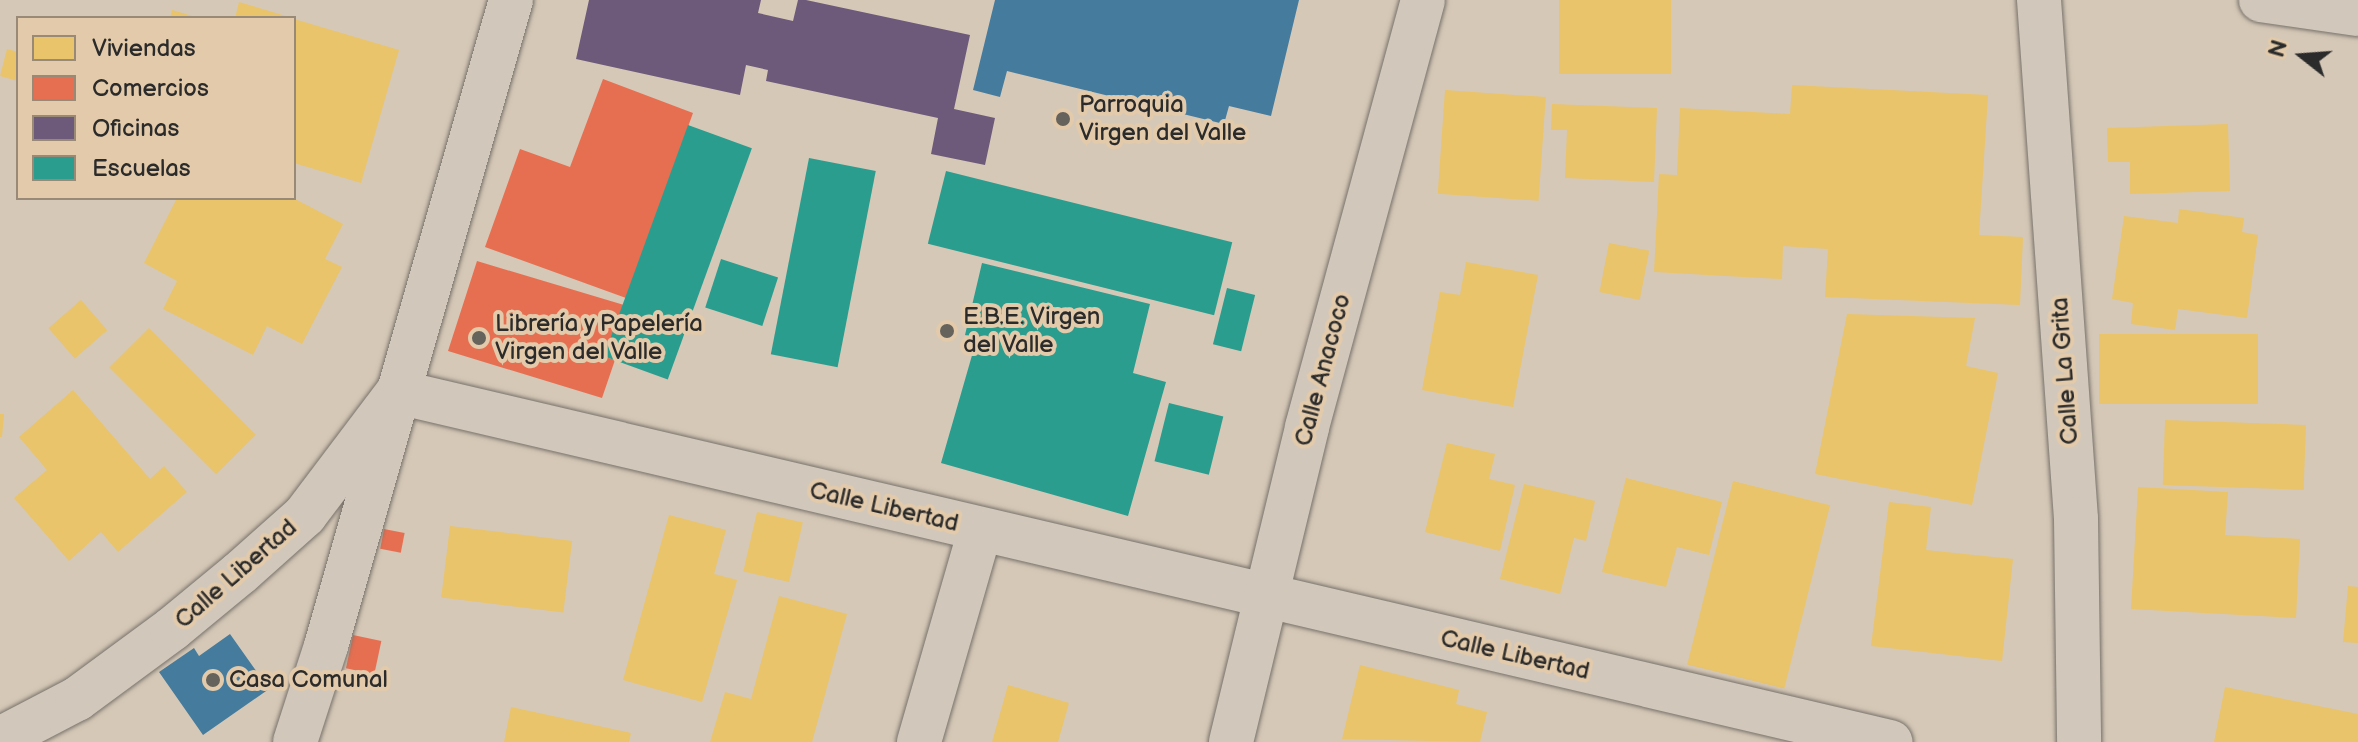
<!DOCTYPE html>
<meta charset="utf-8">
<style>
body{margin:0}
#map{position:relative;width:2358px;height:742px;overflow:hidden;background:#d5c8b7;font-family:"Balsamiq Sans",sans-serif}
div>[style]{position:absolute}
.homes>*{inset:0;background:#e9c46a;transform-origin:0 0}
.shops>*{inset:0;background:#e76f51;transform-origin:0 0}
.offices>*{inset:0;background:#6d597a}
.schools>*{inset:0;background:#2a9d8f;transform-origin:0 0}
.public>*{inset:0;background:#457b9d}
.roads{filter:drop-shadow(0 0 2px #78726a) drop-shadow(0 0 2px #78726a)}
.street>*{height:44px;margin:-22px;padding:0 22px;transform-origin:22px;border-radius:22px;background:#d1c7bb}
.dots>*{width:22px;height:22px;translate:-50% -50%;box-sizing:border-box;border:4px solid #e2caaa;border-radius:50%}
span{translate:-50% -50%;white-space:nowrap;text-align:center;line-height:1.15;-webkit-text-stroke:8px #e2caaa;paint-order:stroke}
.poi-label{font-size:24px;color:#2b2b2b}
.left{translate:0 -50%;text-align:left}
.street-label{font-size:24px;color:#2b2b2b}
.legend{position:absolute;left:16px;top:16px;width:280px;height:184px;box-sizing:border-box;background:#e2caaa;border:2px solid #998a77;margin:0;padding:10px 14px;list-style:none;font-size:24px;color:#2b2b2b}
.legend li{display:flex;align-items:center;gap:16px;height:40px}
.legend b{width:40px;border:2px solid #998a77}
.north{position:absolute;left:2262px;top:16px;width:80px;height:80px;-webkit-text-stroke:6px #e2caaa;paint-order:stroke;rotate:287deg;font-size:22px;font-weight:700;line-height:32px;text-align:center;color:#2b2b2b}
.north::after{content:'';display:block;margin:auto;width:28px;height:36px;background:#2b2b2b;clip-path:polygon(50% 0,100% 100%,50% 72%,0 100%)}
</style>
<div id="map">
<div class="homes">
<div style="left:1559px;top:0;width:112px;height:74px"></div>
<div style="clip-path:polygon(239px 2px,289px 17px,289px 18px,235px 18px)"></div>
<div style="clip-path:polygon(172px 10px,196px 17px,196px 18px,170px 18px)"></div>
<div style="clip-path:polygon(294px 19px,399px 50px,361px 183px,294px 163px)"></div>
<div style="clip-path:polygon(7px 49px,18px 52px,18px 81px,0 76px)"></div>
<div style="clip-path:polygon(1792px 85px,1988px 95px,1979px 235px,2023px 237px,2020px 305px,1825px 297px,1828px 249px,1783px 246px,1782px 279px,1654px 272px,1659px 174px,1677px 175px,1680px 108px,1790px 114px)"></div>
<div style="left:1445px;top:90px;width:101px;height:104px;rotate:4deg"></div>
<div style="clip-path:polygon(1552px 104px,1657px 108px,1654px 182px,1565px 178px,1567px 130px,1551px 130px)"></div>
<div style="clip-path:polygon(2228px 124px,2230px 191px,2130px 194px,2130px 162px,2108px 162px,2107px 128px)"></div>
<div style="clip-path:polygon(177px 198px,293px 198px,343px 224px,325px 259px,342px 267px,302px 344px,267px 326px,253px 355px,163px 309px,177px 281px,144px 263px)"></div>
<div style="clip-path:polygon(2179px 209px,2244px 218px,2242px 232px,2258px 235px,2247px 318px,2178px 309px,2175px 330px,2131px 324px,2133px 303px,2112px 299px,2124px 216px,2178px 223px)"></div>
<div style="left:1609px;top:243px;width:41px;height:50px;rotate:11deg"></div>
<div style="clip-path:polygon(1466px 262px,1538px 275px,1513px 407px,1422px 390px,1440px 292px,1460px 295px)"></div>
<div style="left:81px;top:300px;width:40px;height:43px;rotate:49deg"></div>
<div style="clip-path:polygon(1847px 314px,1975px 318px,1966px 366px,1998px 373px,1972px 505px,1815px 474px)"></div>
<div style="left:149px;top:328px;width:151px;height:56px;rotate:45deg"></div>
<div style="left:2099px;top:334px;width:159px;height:70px"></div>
<div style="clip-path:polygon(73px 390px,150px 479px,164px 466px,187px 492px,118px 552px,101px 532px,69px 561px,14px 498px,47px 470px,19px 437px)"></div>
<div style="clip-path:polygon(0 414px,4px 414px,2px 437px,0 437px)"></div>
<div style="left:2165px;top:420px;width:141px;height:65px;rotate:2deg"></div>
<div style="clip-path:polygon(1447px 443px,1495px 454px,1489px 479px,1515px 485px,1500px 551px,1425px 532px)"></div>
<div style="clip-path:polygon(1626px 478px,1722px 502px,1709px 555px,1677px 547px,1666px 587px,1602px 572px)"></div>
<div style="left:1733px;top:481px;width:100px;height:189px;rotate:14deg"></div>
<div style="clip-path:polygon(1524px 484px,1595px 501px,1586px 541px,1574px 538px,1560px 594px,1500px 579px)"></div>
<div style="clip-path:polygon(2138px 487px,2228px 492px,2225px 535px,2300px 539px,2296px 618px,2131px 609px)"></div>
<div style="clip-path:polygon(1889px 502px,1931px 507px,1926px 550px,2013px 559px,2002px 661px,1871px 646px)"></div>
<div style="left:757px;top:512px;width:47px;height:61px;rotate:13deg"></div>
<div style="clip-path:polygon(669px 515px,726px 530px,714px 574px,737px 580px,702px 702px,623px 680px)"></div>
<div style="left:450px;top:526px;width:123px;height:72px;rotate:7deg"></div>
<div style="clip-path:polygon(2348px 586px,2358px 587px,2358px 643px,2343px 642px)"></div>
<div style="clip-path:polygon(779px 596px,847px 614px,812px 742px,710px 742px,725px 692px,751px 699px)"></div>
<div style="clip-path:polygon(1360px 665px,1459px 690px,1456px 704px,1487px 712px,1480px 742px,1342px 739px)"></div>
<div style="clip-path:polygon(1008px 685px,1069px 703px,1058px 742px,992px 742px)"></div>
<div style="clip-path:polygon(2225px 687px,2358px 714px,2358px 742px,2214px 742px)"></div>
<div style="clip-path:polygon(511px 707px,631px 733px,629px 742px,504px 742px)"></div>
</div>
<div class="shops">
<div style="clip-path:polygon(603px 79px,693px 113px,626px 298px,485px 247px,520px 149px,570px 167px)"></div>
<div style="clip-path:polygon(477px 261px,624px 305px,605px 357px,615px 360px,602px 398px,448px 351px)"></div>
<div style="left:384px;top:529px;width:21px;height:20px;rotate:11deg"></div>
<div style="left:353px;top:635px;width:29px;height:34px;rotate:12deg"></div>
</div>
<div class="offices">
<div style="clip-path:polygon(589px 0,761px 0,758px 13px,793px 21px,798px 0,806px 0,970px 35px,954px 109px,995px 118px,985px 165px,931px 154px,938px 118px,766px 81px,768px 70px,746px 65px,740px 95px,576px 59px)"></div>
</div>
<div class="schools">
<div style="left:688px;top:125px;width:68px;height:246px;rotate:20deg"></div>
<div style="left:809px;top:158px;width:68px;height:200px;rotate:11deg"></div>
<div style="left:946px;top:171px;width:295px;height:75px;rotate:14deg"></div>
<div style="left:721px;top:259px;width:60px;height:51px;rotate:18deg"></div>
<div style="clip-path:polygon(982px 263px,1150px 304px,1133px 373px,1166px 382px,1128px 516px,941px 463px,977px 338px,965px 335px)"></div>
<div style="left:1227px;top:288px;width:29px;height:58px;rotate:14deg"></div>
<div style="left:1169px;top:403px;width:56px;height:60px;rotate:14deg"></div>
</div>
<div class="public">
<div style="clip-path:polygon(995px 0,1299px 0,1271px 116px,1229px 106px,1224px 124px,1007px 71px,1000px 97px,973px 90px)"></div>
<div style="clip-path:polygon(230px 634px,269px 689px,203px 735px,159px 672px,194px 648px,199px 656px)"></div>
</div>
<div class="roads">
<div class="street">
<div style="left:2039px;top:0;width:520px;rotate:85.92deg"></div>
<div style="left:2076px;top:519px;width:223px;rotate:89.2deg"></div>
<div style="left:2261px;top:0;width:98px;rotate:8.2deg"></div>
<div style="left:0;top:739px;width:87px;rotate:-27.5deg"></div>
<div style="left:77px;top:699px;width:118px;rotate:-36.4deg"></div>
<div style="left:172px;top:629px;width:88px;rotate:-39.5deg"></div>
<div style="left:240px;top:573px;width:87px;rotate:-41.7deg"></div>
<div style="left:305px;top:515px;width:154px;rotate:-52.9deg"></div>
<div style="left:398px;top:392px;width:1533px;rotate:13.2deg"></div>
<div style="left:295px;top:742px;width:101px;rotate:-72.1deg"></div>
<div style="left:326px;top:646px;width:672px;rotate:-74.02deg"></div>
<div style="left:919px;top:742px;width:221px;rotate:-73.9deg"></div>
<div style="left:1231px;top:742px;width:324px;rotate:-76.4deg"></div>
<div style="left:1307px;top:427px;width:442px;rotate:-74.8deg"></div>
</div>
</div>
<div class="dots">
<div style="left:1063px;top:119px;background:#66625c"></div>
<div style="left:947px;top:331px;background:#66625c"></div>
<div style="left:479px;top:338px;background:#66625c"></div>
<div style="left:213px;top:680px;background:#66625c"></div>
</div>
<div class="poi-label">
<span class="left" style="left:1079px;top:119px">Parroquia<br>Virgen del Valle</span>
<span class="left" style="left:963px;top:331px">E.B.E. Virgen<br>del Valle</span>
<span class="left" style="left:495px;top:338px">Librería y Papelería<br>Virgen del Valle</span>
<span class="left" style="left:229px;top:680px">Casa Comunal</span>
</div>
<div class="street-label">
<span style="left:1323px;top:370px;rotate:-75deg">Calle Anacoco</span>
<span style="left:2065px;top:371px;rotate:-94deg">Calle La Grita</span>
<span style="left:884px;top:507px;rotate:13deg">Calle Libertad</span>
<span style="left:236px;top:574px;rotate:-41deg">Calle Libertad</span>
<span style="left:1515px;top:655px;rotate:13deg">Calle Libertad</span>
</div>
<ul class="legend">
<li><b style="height:22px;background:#e9c46a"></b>Viviendas</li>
<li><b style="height:22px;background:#e76f51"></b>Comercios</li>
<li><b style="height:22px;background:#6d597a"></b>Oficinas</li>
<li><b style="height:22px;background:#2a9d8f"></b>Escuelas</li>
</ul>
<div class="north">N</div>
</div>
